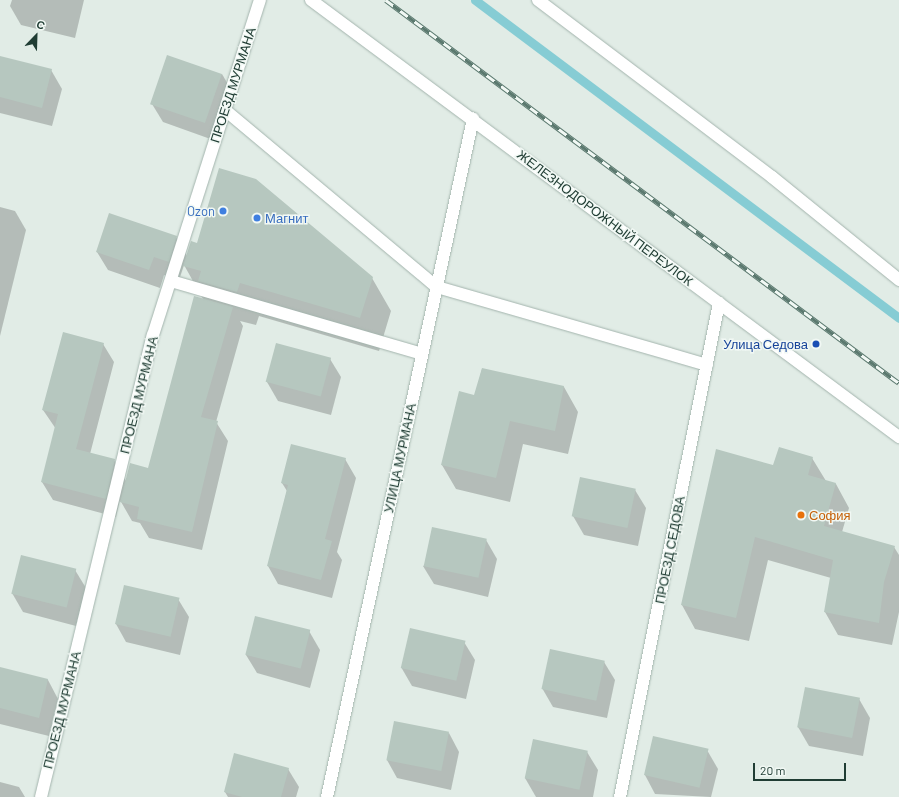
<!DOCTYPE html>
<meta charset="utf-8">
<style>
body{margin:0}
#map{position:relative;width:899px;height:797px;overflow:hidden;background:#e1ece6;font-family:Barlow,sans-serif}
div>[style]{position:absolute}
.shadow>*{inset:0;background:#0003}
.stream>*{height:9px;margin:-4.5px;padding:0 4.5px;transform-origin:4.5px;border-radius:4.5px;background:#86ccd4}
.building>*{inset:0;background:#b6c7bf;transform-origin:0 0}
.roads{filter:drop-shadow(0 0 1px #a3b4ad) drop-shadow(0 0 1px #a3b4ad)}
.minor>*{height:12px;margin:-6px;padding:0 6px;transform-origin:6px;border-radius:6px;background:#fff}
.rail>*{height:4.5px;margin-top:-2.25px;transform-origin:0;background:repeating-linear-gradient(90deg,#f1f8f4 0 9px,#5b796f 0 18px);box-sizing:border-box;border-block:1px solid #5b796f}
.dots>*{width:11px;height:11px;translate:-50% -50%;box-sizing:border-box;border:2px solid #f1f8f4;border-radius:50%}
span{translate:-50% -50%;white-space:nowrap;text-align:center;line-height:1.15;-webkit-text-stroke:3px #f1f8f4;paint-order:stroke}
.street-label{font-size:13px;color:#203d34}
.shop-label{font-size:13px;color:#366cbe}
.right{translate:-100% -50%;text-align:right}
.left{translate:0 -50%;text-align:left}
.transit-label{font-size:13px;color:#164399}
.food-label{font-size:13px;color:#c56008}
.north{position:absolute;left:16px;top:16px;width:40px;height:40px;-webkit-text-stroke:3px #f1f8f4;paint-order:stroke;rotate:23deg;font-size:11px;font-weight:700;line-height:16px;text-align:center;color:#203d34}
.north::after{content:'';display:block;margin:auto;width:14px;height:18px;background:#203d34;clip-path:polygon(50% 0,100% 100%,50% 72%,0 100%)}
.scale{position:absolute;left:753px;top:763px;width:93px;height:18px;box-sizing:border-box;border:2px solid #203d34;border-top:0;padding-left:5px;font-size:12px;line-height:14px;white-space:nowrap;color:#203d34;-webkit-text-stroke:3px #f1f8f4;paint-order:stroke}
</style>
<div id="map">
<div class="shadow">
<div style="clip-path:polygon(12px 0,84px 0,75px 38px,21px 25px,10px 6px)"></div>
<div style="clip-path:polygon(0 57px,51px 70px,62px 89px,52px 126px,0 113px)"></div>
<div style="clip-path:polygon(222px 74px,233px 93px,216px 141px,163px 122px,152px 104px)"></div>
<div style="clip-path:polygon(0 207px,15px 211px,26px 230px,0 336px)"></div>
<div style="clip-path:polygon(176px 237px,187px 256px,372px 278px,391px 311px,379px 351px,259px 316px,256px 325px,240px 321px,243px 326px,216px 422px,228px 441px,202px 550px,149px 538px,140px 523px,132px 521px,120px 500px,116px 517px,53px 500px,42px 482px,56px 429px,43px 410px,103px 344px,114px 362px,90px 454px,114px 460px,126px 481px,149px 469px,203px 299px,184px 265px,179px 280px,164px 275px,160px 288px,108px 270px,97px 252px)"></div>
<div style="clip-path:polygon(277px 345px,330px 359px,341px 377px,331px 415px,278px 401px,267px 382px)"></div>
<div style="clip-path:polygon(482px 369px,564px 387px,578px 412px,568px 454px,523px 444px,510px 502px,456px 489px,442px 465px,475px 396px)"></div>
<div style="clip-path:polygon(812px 458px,826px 481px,836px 484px,849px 508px,842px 532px,894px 547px,899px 555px,899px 612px,892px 645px,838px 635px,825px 612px,831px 578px,768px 560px,749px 641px,695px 629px,682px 605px,774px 466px)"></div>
<div style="clip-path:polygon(345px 459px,356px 478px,337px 552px,342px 560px,332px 598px,278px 584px,268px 566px,287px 491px,282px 483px)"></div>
<div style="clip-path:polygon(635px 490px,646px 508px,638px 546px,584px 535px,573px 516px)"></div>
<div style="clip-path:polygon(486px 540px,497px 559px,488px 597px,434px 584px,423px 566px)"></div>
<div style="clip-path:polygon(75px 570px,86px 588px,76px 626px,23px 612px,12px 593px)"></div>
<div style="clip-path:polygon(178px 599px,189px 617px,180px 655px,126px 642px,116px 624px)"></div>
<div style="clip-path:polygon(309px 631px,320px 650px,310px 688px,257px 673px,246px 655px)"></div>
<div style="clip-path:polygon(464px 642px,475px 660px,466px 699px,412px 686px,401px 667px)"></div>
<div style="clip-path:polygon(604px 662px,615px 680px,607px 718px,553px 707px,542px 688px)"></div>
<div style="clip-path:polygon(0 668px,48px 680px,58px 699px,49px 736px,0 724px)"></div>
<div style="clip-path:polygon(859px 699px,870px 718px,863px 756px,809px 746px,798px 727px)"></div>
<div style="clip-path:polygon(449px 733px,459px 752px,451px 790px,397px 778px,387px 760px)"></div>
<div style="clip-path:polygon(654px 737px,707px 750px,718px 769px,711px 797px,655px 794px,645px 775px)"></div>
<div style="clip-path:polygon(587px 752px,598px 770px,593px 797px,536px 797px,525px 778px)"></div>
<div style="clip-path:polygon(288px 769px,299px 787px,296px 797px,228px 797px,225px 792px)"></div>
<div style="clip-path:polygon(0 782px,19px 787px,25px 797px,0 797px)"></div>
</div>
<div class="stream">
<div style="left:475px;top:0;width:530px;rotate:36.87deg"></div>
</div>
<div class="building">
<div style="left:167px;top:55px;width:58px;height:52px;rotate:19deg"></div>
<div style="clip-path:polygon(0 56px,52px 69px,42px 108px,0 97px)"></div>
<div style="clip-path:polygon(219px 168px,256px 179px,373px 277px,360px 318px,240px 283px,237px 292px,198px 281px,201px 271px,183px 266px,191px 241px,197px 243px)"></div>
<div style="clip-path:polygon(109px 213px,177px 236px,169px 262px,154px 257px,149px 270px,96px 252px)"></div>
<div style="clip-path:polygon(194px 296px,233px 307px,201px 417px,218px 421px,192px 532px,137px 519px,139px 507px,120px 502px,130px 463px,148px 468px)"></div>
<div style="clip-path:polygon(63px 332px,104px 343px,76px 449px,115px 459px,106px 499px,41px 482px,58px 414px,42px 410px)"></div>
<div style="left:276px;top:343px;width:57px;height:40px;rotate:15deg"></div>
<div style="clip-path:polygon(482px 368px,564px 386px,555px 431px,510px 421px,496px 478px,441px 465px,459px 391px,474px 395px)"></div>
<div style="clip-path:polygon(291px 444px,346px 458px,325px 539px,332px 541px,321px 580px,267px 566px,288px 485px,281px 483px)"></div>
<div style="clip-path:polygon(779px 447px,813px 457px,808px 475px,836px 483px,824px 526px,895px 546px,884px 582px,879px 623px,824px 612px,833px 560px,755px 537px,736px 618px,681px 605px,716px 449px,773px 465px)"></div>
<div style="left:580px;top:477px;width:57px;height:40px;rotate:12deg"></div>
<div style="left:432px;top:527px;width:56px;height:40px;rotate:12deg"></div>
<div style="left:21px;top:555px;width:57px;height:40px;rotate:14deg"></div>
<div style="left:124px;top:585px;width:57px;height:40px;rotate:13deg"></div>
<div style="left:255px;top:616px;width:57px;height:40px;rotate:14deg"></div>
<div style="left:410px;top:628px;width:57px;height:41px;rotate:13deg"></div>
<div style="left:550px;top:649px;width:56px;height:41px;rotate:12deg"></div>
<div style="clip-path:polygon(0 667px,48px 679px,39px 718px,0 708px)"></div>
<div style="left:805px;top:687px;width:56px;height:41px;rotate:11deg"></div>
<div style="left:394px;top:721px;width:56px;height:40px;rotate:11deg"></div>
<div style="left:653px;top:736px;width:57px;height:40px;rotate:13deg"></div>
<div style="left:533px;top:739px;width:56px;height:40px;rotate:12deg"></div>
<div style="clip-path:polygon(234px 753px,289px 768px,281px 797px,242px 797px,224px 792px)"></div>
</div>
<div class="roads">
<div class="minor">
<div style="left:311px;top:0;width:733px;rotate:36.62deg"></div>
<div style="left:538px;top:0;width:293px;rotate:37.1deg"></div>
<div style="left:772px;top:177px;width:164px;rotate:39deg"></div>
<div style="left:225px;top:110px;width:276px;rotate:39.9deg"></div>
<div style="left:437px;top:287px;width:281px;rotate:16.1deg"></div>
<div style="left:171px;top:281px;width:261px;rotate:16.2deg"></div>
<div style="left:41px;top:797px;width:475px;rotate:-76.4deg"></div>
<div style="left:153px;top:335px;width:352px;rotate:-72.3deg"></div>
<div style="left:327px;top:797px;width:694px;rotate:-77.85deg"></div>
<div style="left:620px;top:797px;width:504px;rotate:-78.67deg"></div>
</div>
</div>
<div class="rail">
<div style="left:386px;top:0;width:640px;rotate:36.74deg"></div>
</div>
<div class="dots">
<div style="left:223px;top:211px;background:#3f7fe0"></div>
<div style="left:257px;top:218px;background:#3f7fe0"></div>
<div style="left:816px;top:344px;background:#1a4fb4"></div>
<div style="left:801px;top:515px;background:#e8710a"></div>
</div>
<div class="street-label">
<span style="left:233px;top:85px;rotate:-72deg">ПРОЕЗД МУРМАНА</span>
<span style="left:605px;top:218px;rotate:37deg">ЖЕЛЕЗНОДОРОЖНЫЙ ПЕРЕУЛОК</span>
<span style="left:139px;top:395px;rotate:-76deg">ПРОЕЗД МУРМАНА</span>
<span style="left:400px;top:458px;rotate:-78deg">УЛИЦА МУРМАНА</span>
<span style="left:670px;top:550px;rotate:-79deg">ПРОЕЗД СЕДОВА</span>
<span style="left:62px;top:710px;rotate:-76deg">ПРОЕЗД МУРМАНА</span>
</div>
<div class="shop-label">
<span class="right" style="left:215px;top:211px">Ozon</span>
<span class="left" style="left:265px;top:218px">Магнит</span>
</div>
<div class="transit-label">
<span class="right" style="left:808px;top:344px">Улица Седова</span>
</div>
<div class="food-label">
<span class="left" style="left:809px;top:515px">София</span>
</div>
<div class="north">С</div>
<div class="scale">20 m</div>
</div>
